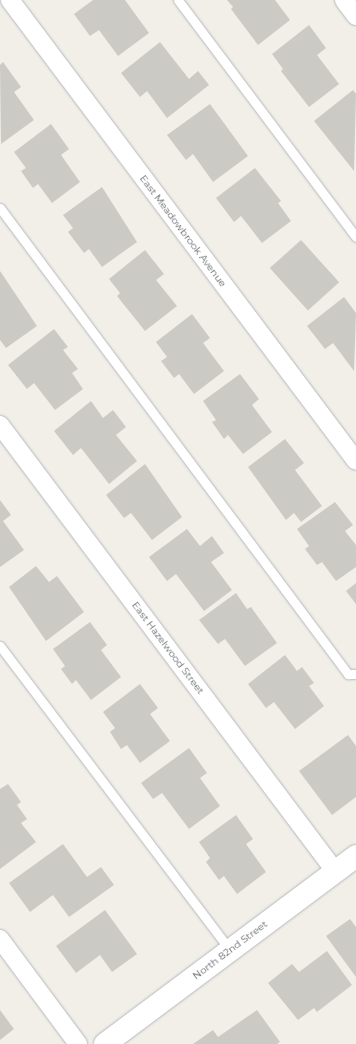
<!DOCTYPE html>
<style>
body{margin:0}
#map{position:relative;width:356px;height:1044px;overflow:hidden;background:#f1efe8;font-family:Montserrat,sans-serif}
div>[style]{position:absolute}
.building>*{inset:0;background:#cccac5;transform-origin:0 0}
.roads{filter:drop-shadow(0 0 1px #b5b8bc) drop-shadow(0 0 1px #b5b8bc)}
.service>*{height:9px;margin:-4.5px;padding:0 4.5px;transform-origin:4.5px;border-radius:4.5px;background:#fff}
.minor>*{height:18px;margin:-9px;padding:0 9px;transform-origin:9px;border-radius:9px;background:#fff}
.tertiary>*{height:22px;margin:-11px;padding:0 11px;transform-origin:11px;border-radius:11px;background:#fff}
span{translate:-50% -50%;white-space:nowrap;text-align:center;line-height:1.15;-webkit-text-stroke:3.5px #fff;paint-order:stroke}
.street-label{font-size:10px;color:#5f6368}
</style>
<div id="map">
<div class="building">
<div style="clip-path:polygon(93px 0,125px 0,149px 33px,118px 56px,99px 30px,90px 36px,74px 14px)"></div>
<div style="clip-path:polygon(227px 0,275px 0,290px 20px,258px 45px,231px 9px,233px 7px)"></div>
<div style="clip-path:polygon(309px 25px,326px 48px,317px 55px,339px 84px,309px 107px,281px 71px,283px 69px,272px 54px)"></div>
<div style="clip-path:polygon(160px 42px,189px 79px,198px 71px,209px 85px,167px 118px,147px 91px,140px 97px,121px 73px)"></div>
<div style="clip-path:polygon(3px 62px,21px 87px,14px 92px,34px 120px,1px 144px,0 65px)"></div>
<div style="clip-path:polygon(353px 90px,356px 94px,354px 171px,314px 121px)"></div>
<div style="clip-path:polygon(210px 104px,248px 156px,213px 182px,193px 154px,186px 160px,167px 135px)"></div>
<div style="clip-path:polygon(51px 124px,69px 149px,61px 155px,80px 182px,52px 203px,38px 184px,33px 188px,21px 171px,26px 168px,14px 152px)"></div>
<div style="clip-path:polygon(255px 168px,281px 201px,278px 203px,291px 221px,262px 243px,241px 216px,234px 222px,216px 198px)"></div>
<div style="clip-path:polygon(102px 187px,137px 242px,102px 267px,89px 249px,84px 253px,68px 232px,73px 228px,63px 215px)"></div>
<div style="left:301px;top:240px;width:57px;height:42px;rotate:48deg"></div>
<div style="clip-path:polygon(145px 250px,164px 274px,156px 280px,177px 306px,145px 331px,117px 296px,120px 293px,109px 279px)"></div>
<div style="clip-path:polygon(0 271px,37px 326px,6px 348px,0 340px)"></div>
<div style="clip-path:polygon(344px 297px,356px 313px,354px 371px,333px 343px,325px 349px,307px 326px)"></div>
<div style="clip-path:polygon(192px 314px,210px 338px,203px 343px,224px 371px,194px 394px,179px 374px,174px 378px,161px 361px,167px 357px,156px 342px)"></div>
<div style="clip-path:polygon(54px 329px,68px 347px,63px 350px,78px 369px,72px 373px,83px 389px,55px 410px,34px 383px,27px 389px,8px 365px)"></div>
<div style="clip-path:polygon(240px 374px,259px 399px,252px 405px,272px 432px,243px 454px,228px 435px,224px 439px,212px 422px,216px 420px,203px 401px)"></div>
<div style="clip-path:polygon(91px 401px,103px 418px,113px 410px,126px 427px,116px 435px,137px 461px,109px 484px,81px 448px,73px 455px,54px 431px)"></div>
<div style="clip-path:polygon(285px 439px,304px 463px,295px 470px,322px 506px,301px 522px,294px 513px,286px 520px,248px 467px)"></div>
<div style="clip-path:polygon(145px 464px,182px 517px,152px 540px,131px 513px,124px 518px,106px 495px)"></div>
<div style="clip-path:polygon(0 500px,11px 515px,3px 521px,24px 550px,0 567px)"></div>
<div style="clip-path:polygon(335px 502px,353px 525px,345px 531px,356px 545px,356px 567px,336px 581px,322px 562px,317px 565px,305px 549px,309px 546px,297px 529px)"></div>
<div style="clip-path:polygon(187px 529px,200px 546px,212px 536px,224px 553px,211px 562px,232px 590px,204px 611px,176px 574px,167px 581px,149px 557px)"></div>
<div style="clip-path:polygon(36px 566px,49px 582px,57px 576px,84px 612px,46px 641px,9px 587px)"></div>
<div style="clip-path:polygon(356px 583px,356px 604px,346px 591px)"></div>
<div style="clip-path:polygon(236px 593px,247px 609px,251px 607px,277px 643px,245px 666px,225px 639px,218px 644px,199px 620px)"></div>
<div style="clip-path:polygon(90px 622px,107px 645px,101px 650px,121px 677px,91px 700px,76px 680px,72px 684px,61px 669px,65px 666px,53px 649px)"></div>
<div style="clip-path:polygon(285px 655px,297px 671px,302px 667px,314px 683px,309px 686px,324px 706px,295px 729px,274px 702px,266px 708px,248px 684px)"></div>
<div style="clip-path:polygon(140px 684px,158px 708px,150px 714px,170px 741px,140px 763px,127px 745px,121px 749px,110px 732px,115px 728px,103px 712px)"></div>
<div style="clip-path:polygon(348px 735px,356px 746px,356px 797px,332px 815px,299px 771px)"></div>
<div style="clip-path:polygon(189px 748px,207px 773px,200px 778px,220px 806px,189px 829px,162px 793px,153px 799px,141px 783px)"></div>
<div style="clip-path:polygon(8px 784px,21px 802px,17px 805px,27px 819px,21px 823px,36px 842px,0 869px,0 789px)"></div>
<div style="clip-path:polygon(236px 815px,253px 839px,246px 844px,266px 872px,237px 894px,224px 876px,219px 880px,206px 862px,210px 858px,199px 842px)"></div>
<div style="clip-path:polygon(63px 844px,87px 877px,101px 867px,114px 885px,69px 917px,53px 895px,30px 912px,9px 883px)"></div>
<div style="clip-path:polygon(105px 910px,137px 954px,112px 972px,100px 955px,76px 973px,56px 946px)"></div>
<div style="clip-path:polygon(350px 919px,356px 927px,356px 977px,326px 936px)"></div>
<div style="clip-path:polygon(327px 951px,352px 985px,317px 1012px,314px 1008px,298px 1020px,268px 983px,292px 964px,299px 972px)"></div>
<div style="clip-path:polygon(0 1010px,14px 1029px,0 1040px)"></div>
<div style="clip-path:polygon(257px 1010px,280px 1042px,277px 1044px,193px 1044px,213px 1030px,218px 1037px)"></div>
</div>
<div class="roads">
<div class="service">
<div style="left:178px;top:0;width:296px;rotate:53.1deg"></div>
<div style="left:0;top:208px;width:582px;rotate:53.25deg"></div>
<div style="left:348px;top:674px;width:8px"></div>
<div style="left:0;top:646px;width:381px;rotate:52.9deg"></div>
</div>
<div class="minor">
<div style="left:10px;top:0;width:576px;rotate:53.11deg"></div>
<div style="left:344px;top:0;width:20px;rotate:53deg"></div>
<div style="left:0;top:425px;width:558px;rotate:53.09deg"></div>
<div style="left:0;top:939px;width:131px;rotate:53.4deg"></div>
</div>
<div class="tertiary">
<div style="left:105px;top:1044px;width:314px;rotate:-36.8deg"></div>
</div>
</div>
<div class="street-label">
<span style="left:183px;top:231px;rotate:53deg">East Meadowbrook Avenue</span>
<span style="left:168px;top:648px;rotate:53deg">East Hazelwood Street</span>
<span style="left:230px;top:950px;rotate:-37deg">North 82nd Street</span>
</div>
</div>
